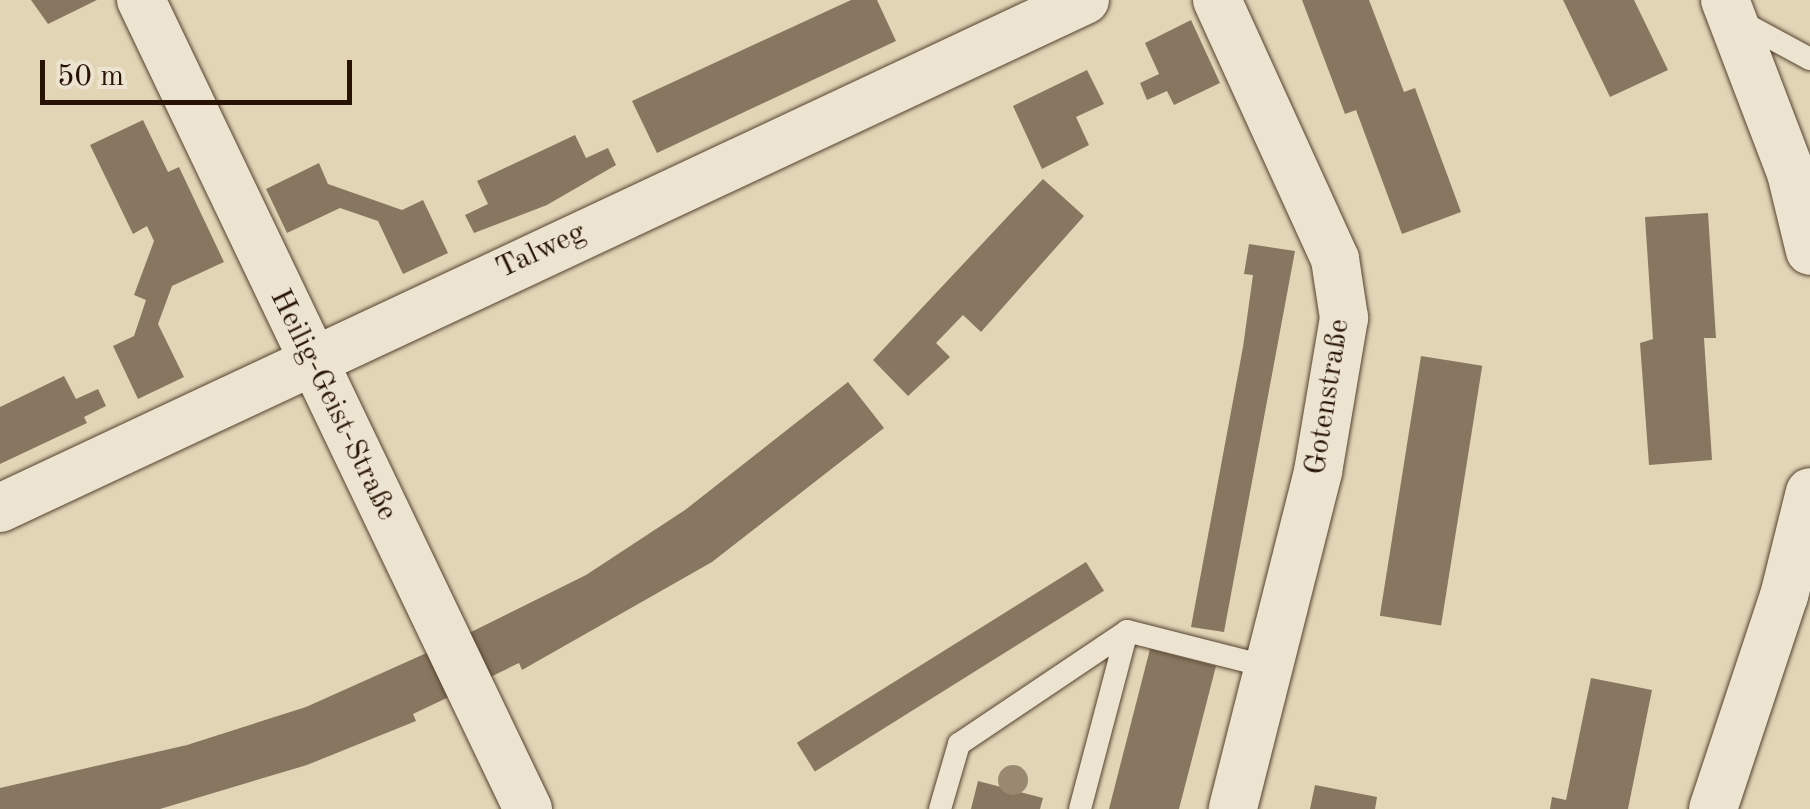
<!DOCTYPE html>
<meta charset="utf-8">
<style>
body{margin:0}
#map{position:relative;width:1810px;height:809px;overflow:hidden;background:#e2d5b6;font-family:"Old Standard TT",serif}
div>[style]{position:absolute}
.building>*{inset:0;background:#887760;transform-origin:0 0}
.roads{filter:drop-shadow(0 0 2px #564330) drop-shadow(0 0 2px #564330)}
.service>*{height:22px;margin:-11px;padding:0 11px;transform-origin:11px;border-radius:11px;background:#ece4d0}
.minor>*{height:48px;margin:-24px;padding:0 24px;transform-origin:24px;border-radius:24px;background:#ece4d0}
.trees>*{width:30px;height:30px;margin:-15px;border-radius:50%;background:#998970}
span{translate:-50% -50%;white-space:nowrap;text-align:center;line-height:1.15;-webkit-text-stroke:8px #ece4d0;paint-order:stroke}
.street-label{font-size:30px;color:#271203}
.scale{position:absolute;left:40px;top:60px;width:312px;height:45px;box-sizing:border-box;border:5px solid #271203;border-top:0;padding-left:12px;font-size:30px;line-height:35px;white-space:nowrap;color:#271203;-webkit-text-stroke:8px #ece4d0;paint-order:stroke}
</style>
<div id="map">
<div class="building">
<div style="clip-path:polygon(31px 0,97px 0,48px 24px)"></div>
<div style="clip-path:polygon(851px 0,877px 0,896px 41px,657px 153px,632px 101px)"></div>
<div style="clip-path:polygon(1302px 0,1369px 0,1404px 92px,1415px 88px,1461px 212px,1402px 234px,1356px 110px,1345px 114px)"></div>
<div style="clip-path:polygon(1563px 0,1634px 0,1668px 70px,1610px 97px)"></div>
<div style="clip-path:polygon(1191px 20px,1220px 83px,1174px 105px,1167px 91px,1147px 100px,1140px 83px,1159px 74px,1145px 43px)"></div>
<div style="clip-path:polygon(1087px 70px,1104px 104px,1076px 117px,1089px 145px,1042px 169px,1013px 106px)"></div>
<div style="clip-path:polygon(143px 120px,168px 172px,179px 167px,224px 262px,172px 286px,158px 324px,184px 377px,138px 399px,113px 346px,134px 336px,146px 300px,134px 295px,154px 241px,147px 226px,133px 234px,90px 145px)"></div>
<div style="clip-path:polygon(575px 135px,586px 158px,608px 148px,616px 165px,547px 205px,474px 233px,465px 215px,488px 204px,477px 181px)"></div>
<div style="clip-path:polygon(319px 163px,328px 184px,402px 210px,423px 200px,448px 253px,403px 274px,378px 221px,340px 208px,287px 233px,266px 189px)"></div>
<div style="clip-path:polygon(1043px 179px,1084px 216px,981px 332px,963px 315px,936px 343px,950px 357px,908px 396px,873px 360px)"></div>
<div style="clip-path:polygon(1708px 213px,1716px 338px,1704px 338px,1712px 460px,1649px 465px,1640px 343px,1653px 339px,1645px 217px)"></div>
<div style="clip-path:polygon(1249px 244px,1295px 251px,1224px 632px,1191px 627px,1243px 347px,1253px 275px,1244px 274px)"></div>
<div style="left:1421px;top:356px;width:62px;height:263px;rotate:9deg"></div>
<div style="clip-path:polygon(64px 376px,76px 399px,98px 389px,106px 406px,84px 417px,87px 423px,0 464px,0 407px)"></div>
<div style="clip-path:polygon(848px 382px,884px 428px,712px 562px,522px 670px,519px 663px,480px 682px,459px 638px,586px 575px,685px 510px)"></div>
<div style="left:1086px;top:562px;width:34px;height:341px;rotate:58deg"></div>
<div style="clip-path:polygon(1150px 649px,1216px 666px,1199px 732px,1179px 809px,1109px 809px)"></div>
<div style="clip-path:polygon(431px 651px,453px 695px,413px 714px,416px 721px,307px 765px,160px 809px,0 809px,0 788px,187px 745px,306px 707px)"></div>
<div style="clip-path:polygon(1591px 678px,1652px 690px,1628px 809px,1550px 809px,1552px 797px,1566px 800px)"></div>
<div style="clip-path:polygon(978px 781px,1043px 798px,1040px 809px,971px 809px)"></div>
<div style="clip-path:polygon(1315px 785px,1377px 797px,1375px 809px,1310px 809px)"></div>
</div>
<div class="roads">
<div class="service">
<div style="left:1736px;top:19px;width:84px;rotate:28.4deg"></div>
<div style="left:940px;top:809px;width:68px;rotate:-73.7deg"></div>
<div style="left:959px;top:744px;width:202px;rotate:-33.9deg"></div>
<div style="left:1127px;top:631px;width:146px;rotate:14.2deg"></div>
<div style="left:1080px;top:809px;width:184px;rotate:-75.2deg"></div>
</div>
<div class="minor">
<div style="left:141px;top:0;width:897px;rotate:64.44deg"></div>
<div style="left:1217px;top:0;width:285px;rotate:65.5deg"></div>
<div style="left:1335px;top:259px;width:60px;rotate:81.3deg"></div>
<div style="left:1344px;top:318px;width:156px;rotate:99.6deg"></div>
<div style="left:1318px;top:472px;width:348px;rotate:104.2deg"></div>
<div style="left:1725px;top:0;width:185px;rotate:69.1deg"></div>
<div style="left:1791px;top:173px;width:80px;rotate:76.3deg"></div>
<div style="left:0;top:508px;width:1198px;rotate:-25.09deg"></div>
<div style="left:1713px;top:809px;width:225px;rotate:-71.6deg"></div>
<div style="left:1784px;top:596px;width:107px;rotate:-76deg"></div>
</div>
</div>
<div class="trees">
<div style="left:1013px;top:780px"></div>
</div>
<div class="street-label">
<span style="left:541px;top:251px;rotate:-25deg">Talweg</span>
<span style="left:1328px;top:397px;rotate:-81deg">Gotenstraße</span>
<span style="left:333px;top:405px;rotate:64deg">Heilig-Geist-Straße</span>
</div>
<div class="scale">50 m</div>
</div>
